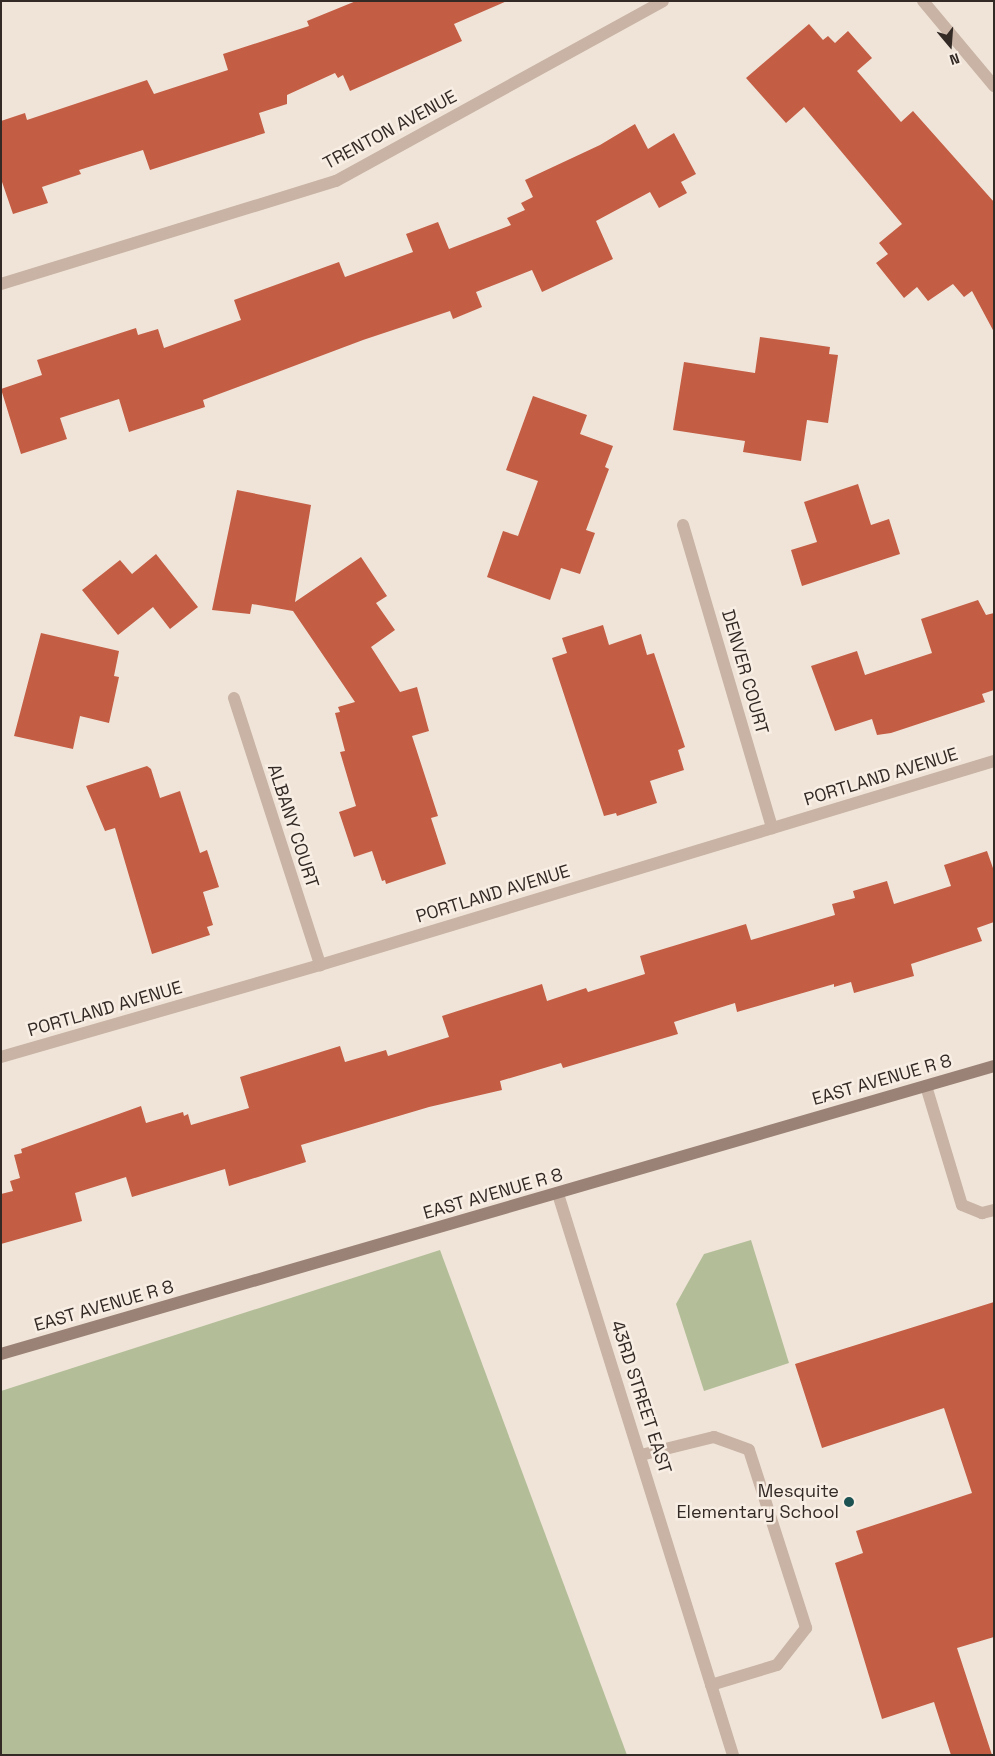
<!DOCTYPE html>
<style>
body{margin:0}
#map{position:relative;width:995px;height:1756px;overflow:hidden;background:#f0e4d8;font-family:"Space Grotesk",sans-serif}
div>[style]{position:absolute}
.green>*{inset:0;background:#b3be99}
.building>*{inset:0;background:#c35d44}
.lane>*{height:12px;margin:-6px;padding:0 6px;transform-origin:6px;border-radius:6px;background:#c8b3a5}
.street>*{height:12px;margin:-6px;padding:0 6px;transform-origin:6px;border-radius:6px;background:#c8b3a5}
.secondary>*{height:12px;margin:-6px;padding:0 6px;transform-origin:6px;border-radius:6px;background:#9b8276}
.dots>*{width:14px;height:14px;translate:-50% -50%;box-sizing:border-box;border:2px solid #f8eee4;border-radius:50%}
span{translate:-50% -50%;white-space:nowrap;text-align:center;line-height:1.15;-webkit-text-stroke:5px #f8eee4;paint-order:stroke}
.street-label{font-size:18px;color:#332a26}
.poi-label{font-size:18px;color:#332a26}
.right{translate:-100% -50%;text-align:right}
.frame{position:absolute;inset:0;border:2px solid #332a26;pointer-events:none}
.north{position:absolute;left:925px;top:20px;width:50px;height:50px;-webkit-text-stroke:4px #f8eee4;paint-order:stroke;rotate:162deg;font-size:14px;font-weight:700;line-height:20px;text-align:center;color:#332a26}
.north::after{content:'';display:block;margin:auto;width:18px;height:22px;background:#332a26;clip-path:polygon(50% 0,100% 100%,50% 72%,0 100%)}
</style>
<div id="map">
<div class="green">
<div style="clip-path:polygon(751px 1240px,789px 1363px,704px 1391px,676px 1304px,704px 1254px)"></div>
<div style="clip-path:polygon(440px 1250px,627px 1755px,1px 1755px,1px 1391px)"></div>
</div>
<div class="building">
<div style="clip-path:polygon(356px 1px,507px 1px,454px 24px,462px 41px,350px 91px,343px 75px,338px 78px,335px 73px,287px 95px,287px 104px,259px 113px,265px 133px,150px 170px,143px 150px,79px 170px,81px 174px,42px 187px,48px 203px,13px 214px,1px 179px,1px 121px,25px 113px,27px 120px,147px 80px,154px 94px,228px 70px,223px 54px,309px 26px,307px 21px)"></div>
<div style="clip-path:polygon(809px 24px,823px 40px,828px 36px,835px 43px,848px 31px,872px 58px,857px 71px,901px 122px,913px 111px,994px 202px,994px 332px,972px 291px,964px 297px,953px 284px,928px 301px,917px 287px,904px 298px,876px 263px,888px 254px,879px 243px,902px 224px,804px 107px,786px 123px,746px 78px)"></div>
<div style="clip-path:polygon(635px 124px,648px 149px,674px 133px,696px 174px,681px 182px,687px 193px,659px 208px,650px 192px,596px 221px,613px 259px,542px 292px,532px 270px,476px 292px,482px 307px,453px 319px,450px 311px,363px 340px,203px 400px,205px 407px,129px 432px,119px 399px,60px 418px,67px 439px,21px 454px,1px 389px,42px 375px,37px 360px,136px 328px,138px 335px,158px 329px,164px 348px,241px 320px,234px 300px,339px 262px,345px 277px,413px 252px,406px 234px,438px 222px,449px 249px,511px 225px,507px 218px,525px 210px,521px 203px,533px 197px,525px 180px,600px 145px)"></div>
<div style="clip-path:polygon(760px 337px,830px 347px,829px 354px,838px 355px,828px 423px,807px 420px,801px 461px,743px 452px,745px 441px,673px 430px,684px 362px,755px 373px)"></div>
<div style="clip-path:polygon(533px 396px,587px 415px,580px 434px,613px 446px,605px 467px,609px 469px,586px 530px,595px 533px,580px 574px,561px 568px,550px 600px,487px 577px,503px 531px,518px 536px,538px 481px,506px 470px)"></div>
<div style="clip-path:polygon(858px 484px,871px 525px,889px 519px,900px 554px,802px 586px,791px 550px,817px 542px,804px 502px)"></div>
<div style="clip-path:polygon(237px 490px,311px 505px,295px 602px,361px 557px,387px 596px,376px 603px,395px 630px,371px 647px,400px 692px,417px 687px,429px 731px,412px 736px,438px 816px,431px 818px,446px 864px,386px 884px,385px 880px,382px 881px,372px 851px,354px 857px,339px 812px,356px 806px,340px 752px,345px 751px,335px 713px,340px 712px,338px 707px,355px 702px,293px 611px,252px 604px,250px 614px,212px 610px)"></div>
<div style="clip-path:polygon(156px 554px,198px 607px,170px 629px,153px 607px,118px 635px,82px 590px,120px 560px,132px 574px)"></div>
<div style="clip-path:polygon(978px 600px,986px 615px,994px 613px,994px 690px,982px 694px,985px 702px,891px 733px,877px 735px,872px 719px,835px 731px,811px 666px,857px 651px,865px 675px,932px 653px,921px 619px)"></div>
<div style="clip-path:polygon(603px 625px,609px 645px,641px 634px,647px 655px,654px 653px,685px 747px,678px 750px,684px 770px,650px 781px,657px 803px,617px 816px,616px 813px,604px 816px,552px 658px,567px 653px,562px 638px)"></div>
<div style="clip-path:polygon(41px 633px,119px 651px,114px 676px,119px 677px,109px 723px,80px 716px,73px 749px,14px 736px)"></div>
<div style="clip-path:polygon(147px 766px,151px 769px,160px 798px,180px 791px,200px 853px,207px 850px,219px 887px,203px 892px,213px 925px,207px 927px,210px 935px,152px 954px,115px 828px,105px 831px,86px 786px)"></div>
<div style="clip-path:polygon(987px 851px,994px 871px,994px 922px,977px 928px,982px 941px,911px 964px,914px 976px,854px 993px,851px 982px,834px 987px,834px 984px,737px 1012px,735px 1003px,674px 1022px,678px 1034px,563px 1068px,561px 1063px,500px 1081px,502px 1090px,429px 1107px,301px 1145px,306px 1162px,229px 1186px,225px 1169px,132px 1197px,126px 1177px,75px 1193px,82px 1221px,1px 1244px,1px 1194px,13px 1191px,10px 1181px,20px 1178px,14px 1155px,22px 1153px,21px 1149px,141px 1106px,146px 1123px,183px 1112px,184px 1116px,188px 1114px,191px 1125px,249px 1108px,240px 1077px,340px 1046px,345px 1062px,386px 1050px,388px 1056px,449px 1037px,442px 1016px,542px 984px,547px 1001px,586px 988px,588px 992px,645px 974px,640px 956px,746px 924px,751px 940px,835px 915px,832px 904px,855px 898px,853px 891px,887px 881px,894px 904px,951px 886px,944px 865px)"></div>
<div style="clip-path:polygon(994px 1302px,994px 1637px,957px 1648px,992px 1755px,951px 1755px,934px 1702px,882px 1719px,835px 1563px,863px 1553px,856px 1531px,972px 1493px,944px 1408px,822px 1448px,795px 1364px)"></div>
</div>
<div class="lane">
<div style="left:926px;top:1086px;width:124px;rotate:73.2deg"></div>
<div style="left:962px;top:1205px;width:22px;rotate:22deg"></div>
<div style="left:982px;top:1213px;width:12px;rotate:-14deg"></div>
<div style="left:641px;top:1455px;width:75px;rotate:-13.9deg"></div>
<div style="left:714px;top:1437px;width:37px;rotate:20deg"></div>
<div style="left:749px;top:1450px;width:187px;rotate:72.2deg"></div>
<div style="left:806px;top:1628px;width:47px;rotate:128.1deg"></div>
<div style="left:777px;top:1665px;width:69px;rotate:163.1deg"></div>
</div>
<div class="street">
<div style="left:923px;top:1px;width:111px;rotate:50.1deg"></div>
<div style="left:1px;top:284px;width:350px;rotate:-17.1deg"></div>
<div style="left:336px;top:181px;width:373px;rotate:-28.8deg"></div>
<div style="left:683px;top:525px;width:316px;rotate:73.6deg"></div>
<div style="left:234px;top:698px;width:281px;rotate:72.1deg"></div>
<div style="left:1px;top:1057px;width:332px;rotate:-16.1deg"></div>
<div style="left:320px;top:965px;width:704px;rotate:-16.84deg"></div>
<div style="left:558px;top:1194px;width:588px;rotate:72.68deg"></div>
</div>
<div class="secondary">
<div style="left:1px;top:1354px;width:1034px;rotate:-16.17deg"></div>
</div>
<div class="dots">
<div style="left:849px;top:1502px;background:#1d5253"></div>
</div>
<div class="street-label">
<span style="left:390px;top:130px;rotate:-28deg">TRENTON AVENUE</span>
<span style="left:745px;top:672px;rotate:74deg">DENVER COURT</span>
<span style="left:881px;top:777px;rotate:-17deg">PORTLAND AVENUE</span>
<span style="left:293px;top:826px;rotate:72deg">ALBANY COURT</span>
<span style="left:493px;top:894px;rotate:-17deg">PORTLAND AVENUE</span>
<span style="left:105px;top:1009px;rotate:-16deg">PORTLAND AVENUE</span>
<span style="left:882px;top:1080px;rotate:-16deg">EAST AVENUE R 8</span>
<span style="left:493px;top:1194px;rotate:-16deg">EAST AVENUE R 8</span>
<span style="left:104px;top:1306px;rotate:-16deg">EAST AVENUE R 8</span>
<span style="left:641px;top:1397px;rotate:72deg">43RD STREET EAST</span>
</div>
<div class="poi-label">
<span class="right" style="left:839px;top:1502px">Mesquite<br>Elementary School</span>
</div>
<div class="frame"></div>
<div class="north">N</div>
</div>
